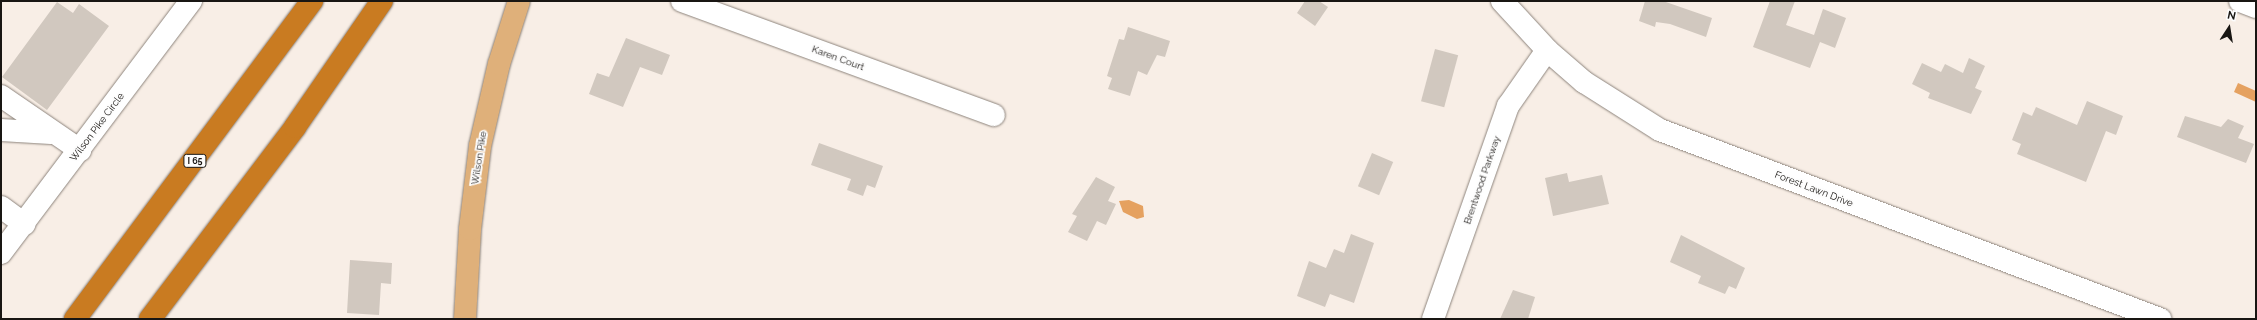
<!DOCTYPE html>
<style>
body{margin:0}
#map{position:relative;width:2257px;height:320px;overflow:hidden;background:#f8eee6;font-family:Raleway,sans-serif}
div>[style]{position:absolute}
.water>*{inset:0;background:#e5a160}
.building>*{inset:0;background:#d1c8bf;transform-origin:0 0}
.roads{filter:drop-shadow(0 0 1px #8d847c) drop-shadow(0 0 1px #8d847c)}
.minor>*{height:22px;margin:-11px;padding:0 11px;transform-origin:11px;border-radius:11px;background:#fff}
.major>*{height:22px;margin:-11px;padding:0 11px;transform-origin:11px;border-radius:11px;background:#dfb07a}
.highway>*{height:22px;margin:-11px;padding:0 11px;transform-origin:11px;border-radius:11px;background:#c97b21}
span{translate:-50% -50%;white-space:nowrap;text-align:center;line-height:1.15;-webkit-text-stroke:3.5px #fdfdfd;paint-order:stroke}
.shield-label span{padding:1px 3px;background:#fdfdfd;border:1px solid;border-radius:3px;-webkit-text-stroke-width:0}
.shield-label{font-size:9px;color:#191613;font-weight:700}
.street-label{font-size:10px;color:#191613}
.frame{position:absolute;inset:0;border:2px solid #191613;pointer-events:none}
.north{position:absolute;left:2209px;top:8px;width:40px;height:40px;-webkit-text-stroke:3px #fdfdfd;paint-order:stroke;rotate:12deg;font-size:11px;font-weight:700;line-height:16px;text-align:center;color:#191613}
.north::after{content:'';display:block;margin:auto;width:14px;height:18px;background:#191613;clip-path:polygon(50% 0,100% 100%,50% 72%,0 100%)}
</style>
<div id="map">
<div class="water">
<div style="clip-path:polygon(2238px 83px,2256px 91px,2256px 102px,2234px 92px)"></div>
<div style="clip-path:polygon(1129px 200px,1143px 206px,1144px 217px,1137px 219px,1123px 212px,1119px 201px)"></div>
</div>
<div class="building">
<div style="clip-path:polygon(1305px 1px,1319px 1px,1328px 7px,1315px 26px,1297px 13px)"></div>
<div style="clip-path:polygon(1645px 1px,1663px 1px,1712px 18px,1706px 37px,1670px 24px,1656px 22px,1655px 27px,1639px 21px)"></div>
<div style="clip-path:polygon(1770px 1px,1795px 1px,1786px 25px,1814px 35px,1823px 9px,1846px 18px,1835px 48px,1820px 42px,1810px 68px,1753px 47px)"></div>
<div style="clip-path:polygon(57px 2px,73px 13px,79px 4px,109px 26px,47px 110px,2px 77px)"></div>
<div style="clip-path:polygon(1128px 27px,1170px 41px,1165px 57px,1157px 55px,1147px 75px,1138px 71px,1130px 96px,1108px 89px,1112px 78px,1107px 76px,1119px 39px,1124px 40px)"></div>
<div style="clip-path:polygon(626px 38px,670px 55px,662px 75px,640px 67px,623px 107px,589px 94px,597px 73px,609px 77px)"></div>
<div style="left:1435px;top:49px;width:24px;height:54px;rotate:15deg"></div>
<div style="clip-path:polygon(1969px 58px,1985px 66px,1975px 88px,1982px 91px,1971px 114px,1928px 98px,1930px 93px,1912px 84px,1922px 63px,1941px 72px,1945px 64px,1963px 73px)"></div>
<div style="clip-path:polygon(2087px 101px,2123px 116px,2116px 135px,2106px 131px,2086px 182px,2017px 154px,2021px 144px,2012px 140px,2023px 112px,2032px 116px,2036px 107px,2077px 125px)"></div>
<div style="clip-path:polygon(2185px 116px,2221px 127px,2228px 119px,2244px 126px,2238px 138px,2254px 144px,2246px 163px,2177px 137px)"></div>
<div style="clip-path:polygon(819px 143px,883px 166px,875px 188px,867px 185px,863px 196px,847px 190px,851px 179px,811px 165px)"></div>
<div style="left:1372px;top:153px;width:23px;height:36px;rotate:23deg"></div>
<div style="clip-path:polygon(1567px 173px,1569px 182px,1602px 175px,1609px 204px,1553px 216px,1545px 178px)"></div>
<div style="clip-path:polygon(1096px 177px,1115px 187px,1108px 201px,1116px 204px,1106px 225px,1097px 221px,1087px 241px,1068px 232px,1077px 216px,1072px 214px)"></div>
<div style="clip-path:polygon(1351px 234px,1374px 243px,1354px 303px,1330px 294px,1325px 307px,1297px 296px,1309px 261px,1326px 268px,1334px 249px,1344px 253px)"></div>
<div style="clip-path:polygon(1681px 235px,1745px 268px,1736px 289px,1729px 286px,1725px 294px,1698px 283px,1701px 276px,1670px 262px)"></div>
<div style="clip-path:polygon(350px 260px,392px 263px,391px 284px,381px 283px,379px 315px,347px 313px)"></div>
<div style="clip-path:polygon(1513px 290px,1535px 297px,1528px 319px,1500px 319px)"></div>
</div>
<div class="roads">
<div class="minor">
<div style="left:682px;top:1px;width:332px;rotate:20.1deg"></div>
<div style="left:1502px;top:1px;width:67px;rotate:47.4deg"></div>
<div style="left:1547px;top:50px;width:49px;rotate:40.9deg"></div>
<div style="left:1584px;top:82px;width:90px;rotate:32.3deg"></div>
<div style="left:1660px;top:130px;width:535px;rotate:20.71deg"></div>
<div style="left:2240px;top:1px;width:17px;rotate:21deg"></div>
<div style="left:1px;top:96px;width:96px;rotate:34.4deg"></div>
<div style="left:1px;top:130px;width:50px;rotate:3.4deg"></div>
<div style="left:1px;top:207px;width:29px;rotate:36deg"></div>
<div style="left:1px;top:253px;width:316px;rotate:-53deg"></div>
<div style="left:1433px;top:319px;width:226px;rotate:-70.6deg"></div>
<div style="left:1508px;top:106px;width:68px;rotate:-55.1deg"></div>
</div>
<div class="major">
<div style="left:465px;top:319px;width:90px;rotate:-86.8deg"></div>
<div style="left:470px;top:229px;width:84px;rotate:-83.1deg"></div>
<div style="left:480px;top:146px;width:84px;rotate:-77deg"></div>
<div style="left:499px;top:64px;width:66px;rotate:-72.4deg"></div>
</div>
<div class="highway">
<div style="left:75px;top:319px;width:397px;rotate:-53.3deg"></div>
<div style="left:150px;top:319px;width:241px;rotate:-52.9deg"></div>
<div style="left:295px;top:127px;width:153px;rotate:-55.4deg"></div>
</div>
</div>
<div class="shield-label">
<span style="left:195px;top:161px">I 65</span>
</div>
<div class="street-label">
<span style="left:838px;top:58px;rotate:20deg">Karen Court</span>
<span style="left:97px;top:127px;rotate:-53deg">Wilson Pike Circle</span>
<span style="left:479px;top:158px;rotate:-81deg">Wilson Pike</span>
<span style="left:1482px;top:180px;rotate:-71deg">Brentwood Parkway</span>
<span style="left:1814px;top:189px;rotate:21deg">Forest Lawn Drive</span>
</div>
<div class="frame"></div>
<div class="north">N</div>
</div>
